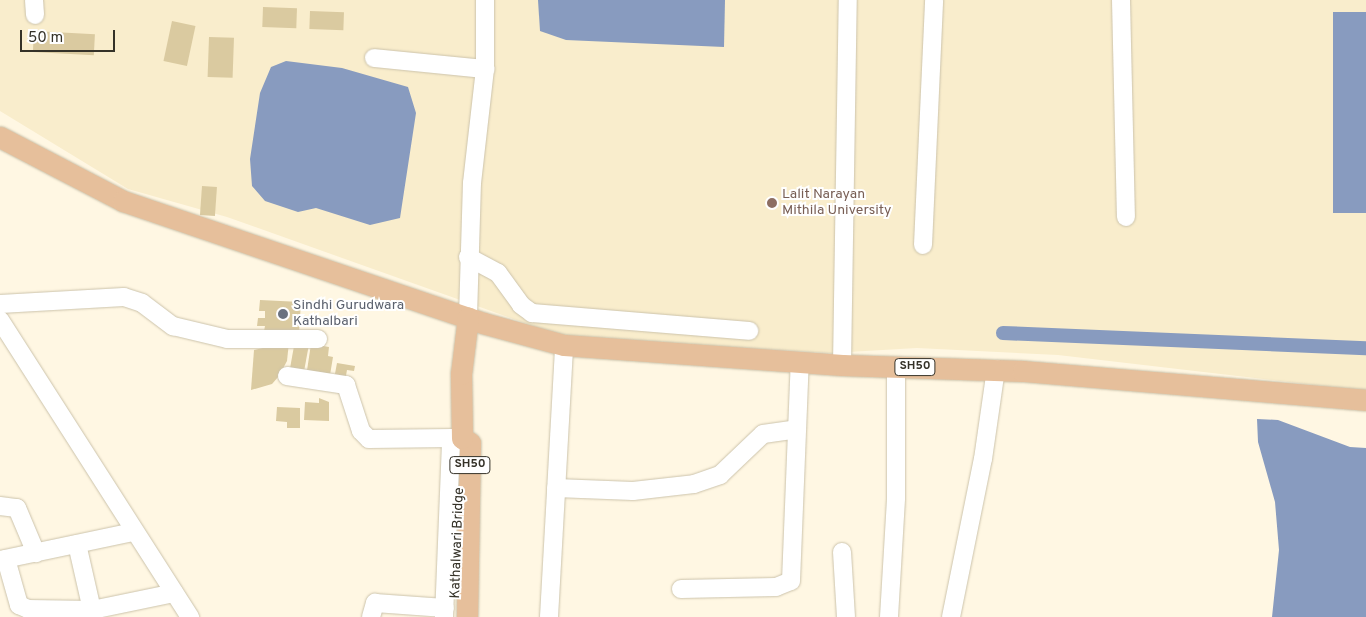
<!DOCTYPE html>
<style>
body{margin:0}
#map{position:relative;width:1366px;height:617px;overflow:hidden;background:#fff7e3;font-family:Overpass,sans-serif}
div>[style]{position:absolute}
.built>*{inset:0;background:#f9edcc}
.water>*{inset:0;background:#889bbf;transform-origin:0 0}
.canal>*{height:14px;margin:-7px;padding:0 7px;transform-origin:7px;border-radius:7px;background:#889bbf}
.building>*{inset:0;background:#dacaa0;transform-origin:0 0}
.roads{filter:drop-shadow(0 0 1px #ccc3ab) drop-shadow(0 0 1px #ccc3ab)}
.minor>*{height:18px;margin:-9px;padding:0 9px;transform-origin:9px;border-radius:9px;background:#fff}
.major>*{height:21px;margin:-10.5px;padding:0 10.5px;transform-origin:10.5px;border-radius:10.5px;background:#e6bf9b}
.dots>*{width:14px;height:14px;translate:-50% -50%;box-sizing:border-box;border:2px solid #fff;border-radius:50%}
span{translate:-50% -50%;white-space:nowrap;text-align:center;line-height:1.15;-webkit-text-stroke:4px #fff;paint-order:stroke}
.shield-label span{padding:1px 4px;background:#fff;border:1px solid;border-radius:4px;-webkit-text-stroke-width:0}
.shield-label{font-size:12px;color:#353228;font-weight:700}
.education-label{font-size:14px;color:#785e54}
.left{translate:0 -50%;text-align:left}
.worship-label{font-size:14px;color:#5b616d}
.street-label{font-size:14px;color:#353228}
.scale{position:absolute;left:20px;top:30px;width:95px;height:22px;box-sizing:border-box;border:2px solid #353228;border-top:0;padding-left:6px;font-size:15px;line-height:18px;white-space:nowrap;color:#353228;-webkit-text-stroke:4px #fff;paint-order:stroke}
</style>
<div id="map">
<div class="built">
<div style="clip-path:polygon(0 0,1366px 0,1366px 391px,1058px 355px,917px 348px,831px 353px,567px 338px,227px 217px,128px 189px,0 111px)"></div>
</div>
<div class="water">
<div style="clip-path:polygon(538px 0,725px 0,724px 47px,566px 40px,540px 31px)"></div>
<div style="left:1366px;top:12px;width:201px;height:33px;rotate:90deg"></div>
<div style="clip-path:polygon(286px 61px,342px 68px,408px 87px,416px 113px,400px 218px,370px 225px,316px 208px,298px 212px,265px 201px,252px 186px,250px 159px,260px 93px,271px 67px)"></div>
<div style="clip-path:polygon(1257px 419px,1278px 420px,1350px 447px,1366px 448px,1366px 617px,1272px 617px,1279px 550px,1275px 502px,1258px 442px)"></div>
</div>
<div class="canal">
<div style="left:1003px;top:333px;width:363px;rotate:2.4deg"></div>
</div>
<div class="building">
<div style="left:263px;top:7px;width:34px;height:20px;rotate:2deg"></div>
<div style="left:310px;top:11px;width:34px;height:18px;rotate:2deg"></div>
<div style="left:172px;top:21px;width:24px;height:41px;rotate:12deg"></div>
<div style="left:34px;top:31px;width:61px;height:21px;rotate:3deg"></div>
<div style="left:209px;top:37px;width:25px;height:40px;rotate:2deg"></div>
<div style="left:202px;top:186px;width:15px;height:29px;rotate:4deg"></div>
<div style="clip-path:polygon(260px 300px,301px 302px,299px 333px,264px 331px,265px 326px,257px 326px,258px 318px,265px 318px,265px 311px,259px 311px)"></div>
<div style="clip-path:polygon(289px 342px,287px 361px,279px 376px,272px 384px,251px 390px,254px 350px)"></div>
<div style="clip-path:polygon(309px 344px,303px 377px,289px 374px,294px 346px)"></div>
<div style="clip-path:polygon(311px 344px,329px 347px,328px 356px,333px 357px,329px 381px,306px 377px)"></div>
<div style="clip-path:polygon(337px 363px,355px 366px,354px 371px,347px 370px,345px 381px,334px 379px)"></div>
<div style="clip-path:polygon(319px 398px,329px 402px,329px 421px,304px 420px,305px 402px,319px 403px)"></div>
<div style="clip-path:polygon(277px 407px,300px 408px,300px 428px,287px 428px,287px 422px,276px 421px)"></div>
</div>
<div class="roads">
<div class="minor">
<div style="left:34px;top:0;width:15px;rotate:86deg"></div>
<div style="left:1121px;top:0;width:217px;rotate:88.7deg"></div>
<div style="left:374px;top:58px;width:112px;rotate:5.7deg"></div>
<div style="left:923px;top:245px;width:245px;rotate:-87.4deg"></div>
<div style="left:468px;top:257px;width:34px;rotate:28deg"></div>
<div style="left:498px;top:273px;width:39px;rotate:54deg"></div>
<div style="left:521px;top:305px;width:14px;rotate:36deg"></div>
<div style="left:532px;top:313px;width:218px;rotate:4.7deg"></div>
<div style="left:0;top:304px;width:124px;rotate:-3.2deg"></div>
<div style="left:124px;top:297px;width:19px;rotate:18deg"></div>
<div style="left:142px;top:303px;width:39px;rotate:37deg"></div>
<div style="left:173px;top:326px;width:56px;rotate:13.5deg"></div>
<div style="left:227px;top:339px;width:91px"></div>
<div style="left:468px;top:317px;width:134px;rotate:-88.3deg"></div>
<div style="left:472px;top:183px;width:115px;rotate:-83.5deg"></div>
<div style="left:485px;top:69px;width:69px;rotate:-90deg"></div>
<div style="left:0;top:320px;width:353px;rotate:57.4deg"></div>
<div style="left:842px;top:365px;width:365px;rotate:-89.1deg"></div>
<div style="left:287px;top:376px;width:60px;rotate:8.7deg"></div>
<div style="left:346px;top:385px;width:48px;rotate:71.9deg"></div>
<div style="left:361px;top:431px;width:11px;rotate:45deg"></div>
<div style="left:369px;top:439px;width:83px;rotate:-0.7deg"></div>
<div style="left:556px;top:488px;width:77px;rotate:2.2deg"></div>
<div style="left:633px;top:491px;width:61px;rotate:-6.5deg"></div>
<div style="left:694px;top:484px;width:28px;rotate:-19deg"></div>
<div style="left:720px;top:475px;width:59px;rotate:-43.6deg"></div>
<div style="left:763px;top:434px;width:34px;rotate:-8deg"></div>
<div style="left:0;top:506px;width:17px;rotate:7deg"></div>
<div style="left:17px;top:508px;width:49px;rotate:67.1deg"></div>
<div style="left:77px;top:544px;width:68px;rotate:77.2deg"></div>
<div style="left:842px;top:552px;width:65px;rotate:86.5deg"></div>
<div style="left:6px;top:559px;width:48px;rotate:74.2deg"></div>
<div style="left:19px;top:605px;width:10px;rotate:24deg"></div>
<div style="left:28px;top:609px;width:64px;rotate:0.9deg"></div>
<div style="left:92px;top:610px;width:84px;rotate:-11.7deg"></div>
<div style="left:0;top:560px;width:136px;rotate:-11.9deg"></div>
<div style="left:681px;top:589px;width:95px;rotate:-1.2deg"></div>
<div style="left:776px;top:587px;width:16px;rotate:-22deg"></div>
<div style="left:791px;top:581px;width:220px;rotate:-87.7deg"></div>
<div style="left:371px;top:617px;width:15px;rotate:-74deg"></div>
<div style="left:375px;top:603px;width:70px;rotate:4.1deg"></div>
<div style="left:444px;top:617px;width:173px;rotate:-87.7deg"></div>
<div style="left:451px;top:444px;width:6px;rotate:-81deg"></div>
<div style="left:452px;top:438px;width:10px"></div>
<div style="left:549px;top:617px;width:272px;rotate:-86.8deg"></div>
<div style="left:889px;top:617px;width:119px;rotate:-86.6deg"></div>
<div style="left:896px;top:498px;width:132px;rotate:-90deg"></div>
<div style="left:951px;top:617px;width:161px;rotate:-78.6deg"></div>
<div style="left:983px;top:459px;width:91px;rotate:-81.8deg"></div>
</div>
<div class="major">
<div style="left:0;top:137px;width:139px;rotate:27.5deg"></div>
<div style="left:123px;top:201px;width:380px;rotate:18.7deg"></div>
<div style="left:483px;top:323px;width:84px;rotate:15.2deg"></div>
<div style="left:564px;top:345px;width:279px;rotate:4.1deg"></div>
<div style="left:842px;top:365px;width:181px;rotate:1.9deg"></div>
<div style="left:1023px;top:371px;width:344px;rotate:4.8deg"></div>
<div style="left:467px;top:617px;width:174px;rotate:-89deg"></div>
<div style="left:470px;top:443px;width:9px;rotate:-148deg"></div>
<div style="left:462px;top:438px;width:64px;rotate:-90.9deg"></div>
<div style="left:461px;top:374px;width:57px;rotate:-83deg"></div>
</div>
</div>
<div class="dots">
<div style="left:772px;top:203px;background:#8d6e63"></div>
<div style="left:283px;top:314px;background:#6b7280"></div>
</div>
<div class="shield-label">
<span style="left:915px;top:367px">SH50</span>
<span style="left:470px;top:465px">SH50</span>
</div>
<div class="education-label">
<span class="left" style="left:782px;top:203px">Lalit Narayan<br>Mithila University</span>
</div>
<div class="worship-label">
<span class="left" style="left:293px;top:314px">Sindhi Gurudwara<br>Kathalbari</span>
</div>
<div class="street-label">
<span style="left:458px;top:543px;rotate:-88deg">Kathalwari Bridge</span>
</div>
<div class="scale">50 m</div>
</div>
